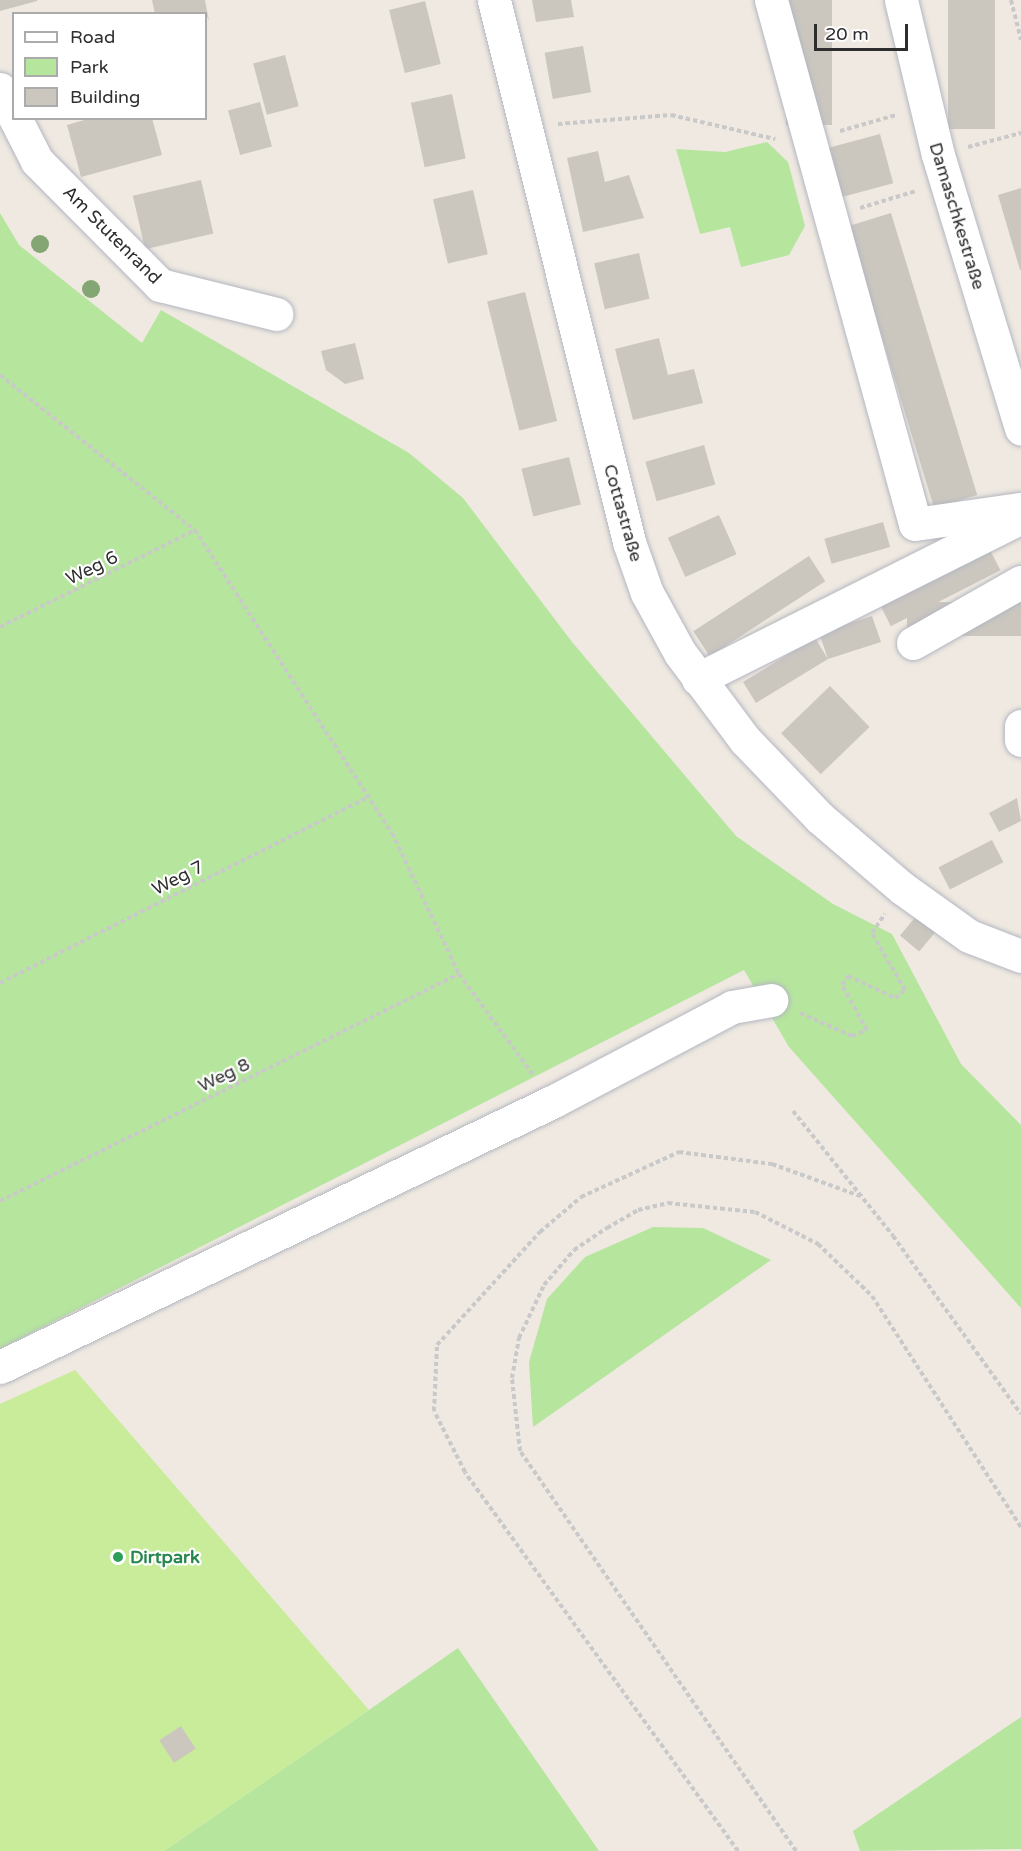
<!DOCTYPE html>
<meta charset="utf-8">
<style>
body{margin:0}
#map{position:relative;width:1021px;height:1851px;overflow:hidden;background:#efe9e1;font-family:"Varela Round",sans-serif}
div>[style]{position:absolute}
.green>*{inset:0;background:#b6e59e}
.pitch>*{inset:0;background:#c9ec9a}
.building>*{inset:0;background:#cbc7bf;transform-origin:0 0}
.path>*{height:4px;margin-top:-2px;transform-origin:0;background:repeating-linear-gradient(90deg,#c9c9c9 0 4.5px,transparent 0 7.5px)}
.roads{filter:drop-shadow(0 0 2px #b4b7c1) drop-shadow(0 0 2px #b4b7c1)}
.minor>*{height:33px;margin:-16.5px;padding:0 16.5px;transform-origin:16.5px;border-radius:16.5px;background:#fff}
.trees>*{width:18px;height:18px;margin:-9px;border-radius:50%;background:#84a574}
.dots>*{width:16px;height:16px;translate:-50% -50%;box-sizing:border-box;border:3px solid #fff;border-radius:50%}
span{translate:-50% -50%;white-space:nowrap;text-align:center;line-height:1.15;-webkit-text-stroke:4.5px #fff;paint-order:stroke}
.street-label{font-size:18px;color:#2e2e2e}
.leisure-label{font-size:18px;color:#27864d;font-weight:700}
.left{translate:0 -50%;text-align:left}
.legend{position:absolute;left:12px;top:12px;width:195px;height:108px;box-sizing:border-box;background:#fff;border:2px solid #ababab;margin:0;padding:8px 10px;list-style:none;font-size:18px;color:#2e2e2e}
.legend li{display:flex;align-items:center;gap:12px;height:30px}
.legend b{width:30px;border:2px solid #ababab}
.scale{position:absolute;left:814px;top:24px;width:94px;height:27px;box-sizing:border-box;border:3px solid #2e2e2e;border-top:0;padding-left:8px;font-size:18px;line-height:21px;white-space:nowrap;color:#2e2e2e;-webkit-text-stroke:4px #fff;paint-order:stroke}
</style>
<div id="map">
<div class="green">
<div style="clip-path:polygon(767px 142px,788px 162px,805px 226px,789px 255px,741px 267px,730px 227px,700px 234px,676px 149px,725px 152px)"></div>
<div style="clip-path:polygon(0 213px,19px 245px,142px 343px,161px 310px,409px 453px,463px 498px,572px 642px,736px 836px,833px 904px,892px 934px,961px 1064px,1021px 1125px,1021px 1308px,789px 1047px,744px 970px,0 1349px)"></div>
<div style="clip-path:polygon(653px 1227px,703px 1228px,771px 1260px,533px 1427px,529px 1362px,547px 1299px,585px 1257px)"></div>
<div style="clip-path:polygon(458px 1648px,599px 1851px,164px 1851px,369px 1710px)"></div>
<div style="clip-path:polygon(1021px 1717px,1021px 1849px,860px 1851px,853px 1831px)"></div>
</div>
<div class="pitch">
<div style="clip-path:polygon(75px 1370px,369px 1710px,164px 1851px,0 1851px,0 1404px)"></div>
</div>
<div class="building">
<div style="clip-path:polygon(0 0,37px 0,37px 1px,0 11px)"></div>
<div style="clip-path:polygon(152px 0,205px 0,209px 21px,206px 14px,155px 14px)"></div>
<div style="clip-path:polygon(532px 0,571px 0,574px 17px,536px 22px)"></div>
<div style="left:786px;top:0;width:46px;height:125px"></div>
<div style="left:948px;top:0;width:47px;height:129px"></div>
<div style="left:425px;top:1px;width:65px;height:37px;rotate:76deg"></div>
<div style="left:583px;top:46px;width:47px;height:39px;rotate:80deg"></div>
<div style="left:285px;top:55px;width:53px;height:33px;rotate:75deg"></div>
<div style="left:452px;top:94px;width:66px;height:42px;rotate:78deg"></div>
<div style="left:260px;top:102px;width:46px;height:33px;rotate:75deg"></div>
<div style="clip-path:polygon(91px 118px,152px 118px,162px 155px,81px 177px,67px 125px)"></div>
<div style="left:880px;top:134px;width:51px;height:56px;rotate:75deg"></div>
<div style="clip-path:polygon(598px 151px,605px 182px,629px 175px,644px 218px,583px 232px,567px 158px)"></div>
<div style="left:201px;top:180px;width:55px;height:70px;rotate:77deg"></div>
<div style="clip-path:polygon(1021px 188px,1021px 270px,1020px 270px,998px 195px)"></div>
<div style="left:473px;top:190px;width:66px;height:41px;rotate:77deg"></div>
<div style="left:891px;top:213px;width:295px;height:45px;rotate:73deg"></div>
<div style="left:639px;top:253px;width:47px;height:46px;rotate:77deg"></div>
<div style="left:525px;top:292px;width:133px;height:39px;rotate:76deg"></div>
<div style="clip-path:polygon(659px 338px,668px 375px,694px 369px,703px 403px,633px 420px,615px 349px)"></div>
<div style="clip-path:polygon(355px 343px,364px 379px,345px 384px,326px 370px,321px 351px)"></div>
<div style="left:704px;top:445px;width:41px;height:61px;rotate:74deg"></div>
<div style="left:569px;top:457px;width:49px;height:49px;rotate:76deg"></div>
<div style="left:719px;top:515px;width:43px;height:56px;rotate:66deg"></div>
<div style="left:883px;top:522px;width:26px;height:61px;rotate:74deg"></div>
<div style="left:985px;top:540px;width:34px;height:123px;rotate:63deg"></div>
<div style="left:809px;top:556px;width:30px;height:138px;rotate:57deg"></div>
<div style="left:1021px;top:602px;width:34px;height:114px;rotate:90deg"></div>
<div style="clip-path:polygon(872px 616px,881px 642px,828px 659px,756px 703px,743px 682px,815px 638px,828px 659px,819px 633px)"></div>
<div style="left:830px;top:686px;width:57px;height:68px;rotate:46deg"></div>
<div style="clip-path:polygon(1017px 798px,1021px 821px,999px 832px,989px 813px)"></div>
<div style="left:992px;top:840px;width:25px;height:60px;rotate:63deg"></div>
<div style="left:918px;top:914px;width:25px;height:28px;rotate:40deg"></div>
<div style="left:181px;top:1726px;width:27px;height:26px;rotate:57deg"></div>
</div>
<div class="path">
<div style="left:1011px;top:0;width:41px;rotate:76deg"></div>
<div style="left:558px;top:124px;width:113px;rotate:-4.6deg"></div>
<div style="left:671px;top:115px;width:107px;rotate:13deg"></div>
<div style="left:840px;top:131px;width:58px;rotate:-15.9deg"></div>
<div style="left:968px;top:147px;width:55px;rotate:-14.8deg"></div>
<div style="left:860px;top:208px;width:59px;rotate:-16.9deg"></div>
<div style="left:0;top:375px;width:249px;rotate:38.5deg"></div>
<div style="left:195px;top:530px;width:361px;rotate:57deg"></div>
<div style="left:392px;top:833px;width:156px;rotate:64.6deg"></div>
<div style="left:459px;top:974px;width:127px;rotate:53.7deg"></div>
<div style="left:0;top:627px;width:218px;rotate:-26.4deg"></div>
<div style="left:0;top:983px;width:413px;rotate:-26.8deg"></div>
<div style="left:800px;top:1013px;width:57px;rotate:23.9deg"></div>
<div style="left:852px;top:1036px;width:16px;rotate:-22deg"></div>
<div style="left:867px;top:1030px;width:51px;rotate:-119.1deg"></div>
<div style="left:842px;top:985px;width:11px;rotate:-56deg"></div>
<div style="left:848px;top:976px;width:52px;rotate:25.1deg"></div>
<div style="left:895px;top:998px;width:13px;rotate:-39deg"></div>
<div style="left:905px;top:990px;width:66px;rotate:-120.1deg"></div>
<div style="left:872px;top:933px;width:23px;rotate:-56deg"></div>
<div style="left:793px;top:1111px;width:160px;rotate:51.3deg"></div>
<div style="left:893px;top:1236px;width:219px;rotate:54.3deg"></div>
<div style="left:0;top:1201px;width:512px;rotate:-26.31deg"></div>
<div style="left:738px;top:1851px;width:467px;rotate:-125.8deg"></div>
<div style="left:465px;top:1472px;width:68px;rotate:-116.9deg"></div>
<div style="left:434px;top:1411px;width:66px;rotate:-87.4deg"></div>
<div style="left:437px;top:1345px;width:153px;rotate:-47.7deg"></div>
<div style="left:540px;top:1232px;width:54px;rotate:-40.5deg"></div>
<div style="left:581px;top:1197px;width:108px;rotate:-24.7deg"></div>
<div style="left:679px;top:1152px;width:94px;rotate:7.4deg"></div>
<div style="left:772px;top:1164px;width:94px;rotate:20deg"></div>
<div style="left:796px;top:1851px;width:486px;rotate:-124.6deg"></div>
<div style="left:520px;top:1451px;width:73px;rotate:-96.3deg"></div>
<div style="left:512px;top:1378px;width:41px;rotate:-80.1deg"></div>
<div style="left:519px;top:1338px;width:59px;rotate:-64.7deg"></div>
<div style="left:544px;top:1285px;width:46px;rotate:-49.4deg"></div>
<div style="left:574px;top:1250px;width:40px;rotate:-34deg"></div>
<div style="left:607px;top:1228px;width:36px;rotate:-30deg"></div>
<div style="left:638px;top:1210px;width:31px;rotate:-13deg"></div>
<div style="left:668px;top:1203px;width:87px;rotate:5.9deg"></div>
<div style="left:755px;top:1212px;width:71px;rotate:26.9deg"></div>
<div style="left:818px;top:1244px;width:75px;rotate:43.9deg"></div>
<div style="left:872px;top:1296px;width:275px;rotate:57.2deg"></div>
</div>
<div class="roads">
<div class="minor">
<div style="left:494px;top:0;width:559px;rotate:76.01deg"></div>
<div style="left:629px;top:542px;width:54px;rotate:70.6deg"></div>
<div style="left:647px;top:593px;width:68px;rotate:61.2deg"></div>
<div style="left:680px;top:653px;width:109px;rotate:53.2deg"></div>
<div style="left:745px;top:740px;width:108px;rotate:46.1deg"></div>
<div style="left:820px;top:818px;width:108px;rotate:40.5deg"></div>
<div style="left:902px;top:888px;width:82px;rotate:35.6deg"></div>
<div style="left:969px;top:936px;width:56px;rotate:21deg"></div>
<div style="left:771px;top:0;width:543px;rotate:74.63deg"></div>
<div style="left:915px;top:524px;width:107px;rotate:-8.1deg"></div>
<div style="left:901px;top:0;width:159px;rotate:76.6deg"></div>
<div style="left:938px;top:155px;width:286px;rotate:73.1deg"></div>
<div style="left:0;top:89px;width:30px;rotate:62deg"></div>
<div style="left:15px;top:118px;width:48px;rotate:62.9deg"></div>
<div style="left:37px;top:161px;width:175px;rotate:45.2deg"></div>
<div style="left:160px;top:285px;width:120px;rotate:14deg"></div>
<div style="left:913px;top:643px;width:124px;rotate:-29.5deg"></div>
<div style="left:698px;top:679px;width:359px;rotate:-26.6deg"></div>
<div style="left:1021px;top:726px;width:14px;rotate:90deg"></div>
<div style="left:0;top:1367px;width:615px;rotate:-25.65deg"></div>
<div style="left:554px;top:1101px;width:201px;rotate:-27.8deg"></div>
<div style="left:732px;top:1007px;width:40px;rotate:-10deg"></div>
</div>
</div>
<div class="trees">
<div style="left:40px;top:244px"></div>
<div style="left:91px;top:289px"></div>
</div>
<div class="dots">
<div style="left:118px;top:1557px;background:#2e9e5b"></div>
</div>
<div class="street-label">
<span style="left:957px;top:216px;rotate:73deg">Damaschkestraße</span>
<span style="left:112px;top:235px;rotate:45deg">Am Stutenrand</span>
<span style="left:623px;top:513px;rotate:74deg">Cottastraße</span>
<span style="left:92px;top:568px;rotate:-26deg">Weg 6</span>
<span style="left:178px;top:878px;rotate:-27deg">Weg 7</span>
<span style="left:224px;top:1075px;rotate:-26deg">Weg 8</span>
</div>
<div class="leisure-label">
<span class="left" style="left:130px;top:1557px">Dirtpark</span>
</div>
<ul class="legend">
<li><b style="height:8px;background:#fff"></b>Road</li>
<li><b style="height:16px;background:#b6e59e"></b>Park</li>
<li><b style="height:16px;background:#cbc7bf"></b>Building</li>
</ul>
<div class="scale">20 m</div>
</div>
